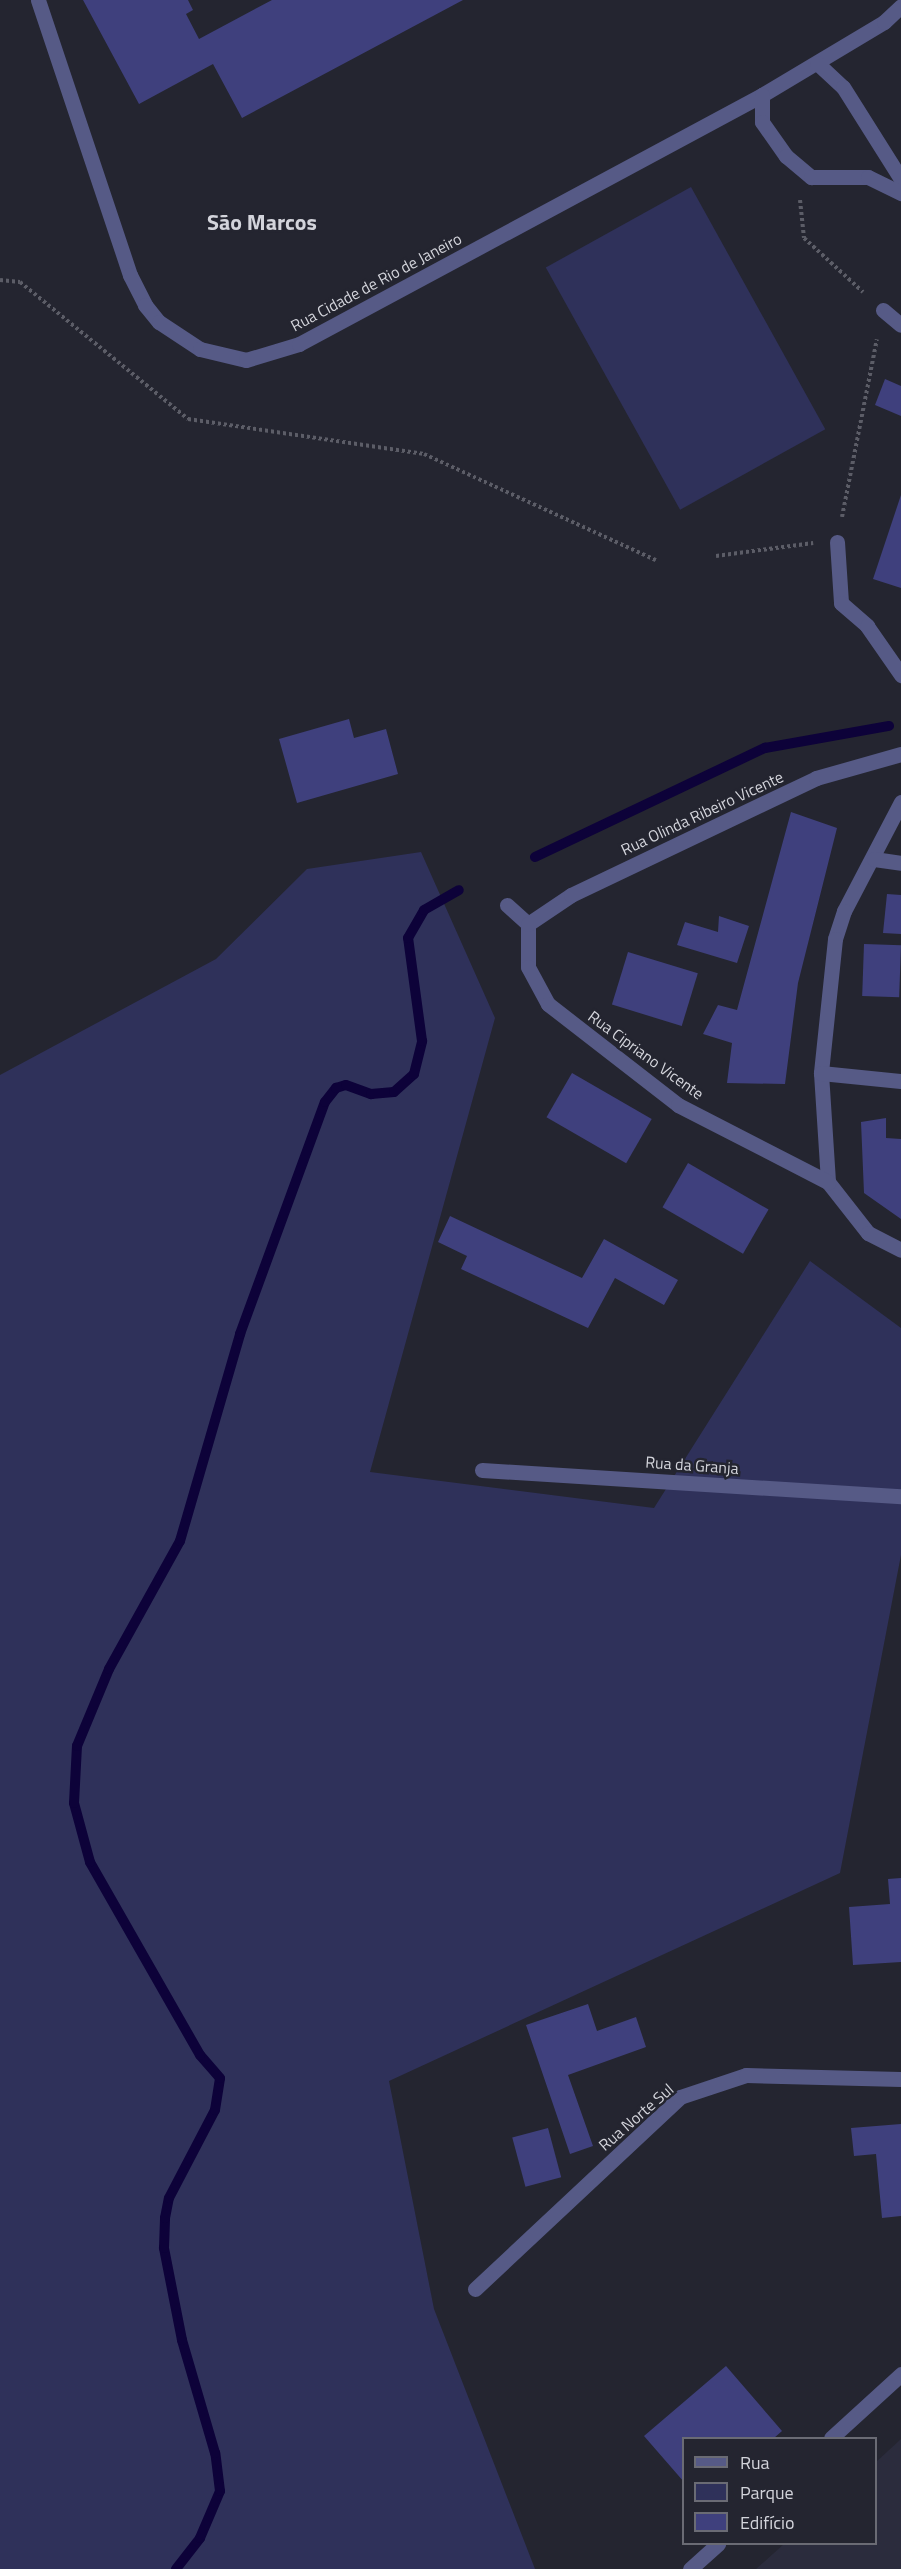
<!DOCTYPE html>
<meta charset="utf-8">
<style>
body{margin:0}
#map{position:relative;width:901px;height:2569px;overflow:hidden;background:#242530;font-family:"Titillium Web",sans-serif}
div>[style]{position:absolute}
.built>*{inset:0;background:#2b2c3d}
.green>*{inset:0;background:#2f315a;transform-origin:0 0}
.stream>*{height:10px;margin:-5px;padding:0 5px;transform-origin:5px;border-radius:5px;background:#0d0239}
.building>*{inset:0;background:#3f407d;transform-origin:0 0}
.path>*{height:4px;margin-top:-2px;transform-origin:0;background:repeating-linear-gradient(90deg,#5c5d67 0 3px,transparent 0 6px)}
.minor>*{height:15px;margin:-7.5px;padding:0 7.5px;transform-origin:7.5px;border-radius:7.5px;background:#565a86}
span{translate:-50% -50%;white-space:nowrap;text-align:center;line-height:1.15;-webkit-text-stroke:5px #242530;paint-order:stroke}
.street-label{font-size:16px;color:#d3d4db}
.district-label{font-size:22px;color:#d3d4db;font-weight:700}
.legend{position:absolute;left:682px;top:2437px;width:195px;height:108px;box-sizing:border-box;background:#242530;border:2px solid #6a6b74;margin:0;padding:8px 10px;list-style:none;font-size:18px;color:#d3d4db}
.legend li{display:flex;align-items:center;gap:12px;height:30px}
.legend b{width:30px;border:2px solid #6a6b74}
</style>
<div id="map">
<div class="built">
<div style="clip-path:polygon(901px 2439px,901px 2569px,756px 2569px,784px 2544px,876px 2544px,876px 2462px)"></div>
</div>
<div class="green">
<div style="left:691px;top:187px;width:277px;height:166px;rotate:61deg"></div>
<div style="clip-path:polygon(421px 852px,495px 1018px,370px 1472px,654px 1508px,810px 1261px,901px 1328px,901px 1555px,840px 1873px,389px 2081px,434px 2309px,535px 2569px,0 2569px,0 1075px,216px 959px,307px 869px)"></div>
</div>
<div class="stream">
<div style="left:535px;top:857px;width:255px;rotate:-25.4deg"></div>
<div style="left:765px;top:748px;width:126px;rotate:-10.1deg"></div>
<div style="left:176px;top:2569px;width:39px;rotate:-52deg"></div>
<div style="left:200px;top:2538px;width:51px;rotate:-66.9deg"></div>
<div style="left:220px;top:2491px;width:38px;rotate:-97deg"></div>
<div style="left:215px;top:2453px;width:118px;rotate:-106.3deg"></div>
<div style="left:182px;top:2340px;width:94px;rotate:-101.1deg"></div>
<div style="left:164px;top:2248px;width:30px;rotate:-88deg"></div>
<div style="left:165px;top:2218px;width:20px;rotate:-79deg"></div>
<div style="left:169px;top:2198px;width:99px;rotate:-62.4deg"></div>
<div style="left:215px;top:2110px;width:32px;rotate:-81deg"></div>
<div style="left:220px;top:2078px;width:30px;rotate:-131deg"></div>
<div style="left:200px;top:2055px;width:222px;rotate:-119.7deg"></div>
<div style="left:90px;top:1862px;width:61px;rotate:-105.2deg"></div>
<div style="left:74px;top:1803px;width:57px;rotate:-87deg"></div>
<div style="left:77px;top:1746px;width:83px;rotate:-67.4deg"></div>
<div style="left:109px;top:1669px;width:146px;rotate:-61deg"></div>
<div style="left:180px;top:1541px;width:216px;rotate:-73.8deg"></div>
<div style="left:240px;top:1334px;width:247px;rotate:-69.9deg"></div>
<div style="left:325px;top:1102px;width:18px;rotate:-52deg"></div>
<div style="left:336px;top:1088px;width:10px;rotate:-17deg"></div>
<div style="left:346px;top:1085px;width:27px;rotate:20deg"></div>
<div style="left:371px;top:1094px;width:23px;rotate:-5deg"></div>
<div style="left:394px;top:1092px;width:27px;rotate:-42deg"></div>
<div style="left:414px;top:1074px;width:34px;rotate:-76deg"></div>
<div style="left:422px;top:1041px;width:104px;rotate:-97.7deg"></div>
<div style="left:408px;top:938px;width:32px;rotate:-60deg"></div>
<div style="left:424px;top:910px;width:40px;rotate:-29.7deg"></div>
</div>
<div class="building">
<div style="clip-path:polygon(83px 0,188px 0,193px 10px,186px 14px,199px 39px,272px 0,463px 0,242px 118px,213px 64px,139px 104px)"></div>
<div style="clip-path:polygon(885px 379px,901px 386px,901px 416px,875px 405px)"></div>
<div style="clip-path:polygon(901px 495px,901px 588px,873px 579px)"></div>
<div style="clip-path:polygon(349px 719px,354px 738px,386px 729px,398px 774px,297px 803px,279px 739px)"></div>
<div style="clip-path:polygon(791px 812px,837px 828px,798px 983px,785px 1084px,727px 1083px,732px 1043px,703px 1034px,718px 1005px,737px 1010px)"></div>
<div style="clip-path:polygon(887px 894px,901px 895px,901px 934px,883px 933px)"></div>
<div style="clip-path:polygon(719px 916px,749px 926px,737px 963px,677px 945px,685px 922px,718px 932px)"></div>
<div style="left:864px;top:944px;width:37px;height:52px;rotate:2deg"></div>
<div style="left:628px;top:952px;width:73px;height:55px;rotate:17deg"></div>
<div style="left:572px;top:1073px;width:92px;height:51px;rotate:30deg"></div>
<div style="clip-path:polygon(886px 1118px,886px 1138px,901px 1139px,901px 1219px,864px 1193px,861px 1122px)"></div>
<div style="left:688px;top:1163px;width:93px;height:51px;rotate:30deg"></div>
<div style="clip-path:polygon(450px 1216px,582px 1278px,604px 1239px,678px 1280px,664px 1305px,615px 1278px,588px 1328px,461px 1269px,467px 1256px,438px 1242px)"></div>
<div style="clip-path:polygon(901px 1878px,901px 1962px,853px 1965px,849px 1907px,890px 1904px,888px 1879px)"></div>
<div style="clip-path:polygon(588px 2004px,597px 2031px,636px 2017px,646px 2047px,568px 2075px,593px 2146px,570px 2154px,526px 2025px)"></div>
<div style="clip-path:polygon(901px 2124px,901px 2216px,882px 2218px,876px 2154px,854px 2156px,851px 2128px)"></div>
<div style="left:548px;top:2128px;width:51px;height:37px;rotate:75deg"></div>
<div style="clip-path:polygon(726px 2366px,782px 2431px,774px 2438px,684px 2438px,684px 2482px,644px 2436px)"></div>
</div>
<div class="path">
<div style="left:800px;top:200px;width:38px;rotate:84deg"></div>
<div style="left:804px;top:238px;width:80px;rotate:42.5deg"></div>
<div style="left:0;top:280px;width:20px;rotate:6deg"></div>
<div style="left:20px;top:282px;width:217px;rotate:39.2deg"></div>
<div style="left:188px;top:419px;width:239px;rotate:8.4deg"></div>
<div style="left:424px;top:454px;width:255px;rotate:24.6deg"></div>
<div style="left:842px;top:517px;width:181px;rotate:-78.9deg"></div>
<div style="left:716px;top:556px;width:98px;rotate:-7.6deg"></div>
</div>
<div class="minor">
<div style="left:38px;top:0;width:290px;rotate:71.5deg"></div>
<div style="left:130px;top:275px;width:34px;rotate:63deg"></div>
<div style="left:145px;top:305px;width:22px;rotate:51deg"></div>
<div style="left:159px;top:322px;width:49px;rotate:33.4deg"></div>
<div style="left:200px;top:349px;width:47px;rotate:13.4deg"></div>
<div style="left:246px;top:360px;width:55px;rotate:-16.8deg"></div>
<div style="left:299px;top:344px;width:526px;rotate:-28.27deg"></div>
<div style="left:762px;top:95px;width:142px;rotate:-30.9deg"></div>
<div style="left:884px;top:22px;width:23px;rotate:-43deg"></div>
<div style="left:817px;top:63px;width:35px;rotate:43deg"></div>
<div style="left:843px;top:87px;width:109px;rotate:57.8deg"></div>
<div style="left:762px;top:95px;width:27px;rotate:90deg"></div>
<div style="left:762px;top:122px;width:42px;rotate:54.8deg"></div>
<div style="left:786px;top:156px;width:33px;rotate:40deg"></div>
<div style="left:811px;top:177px;width:57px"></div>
<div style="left:868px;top:177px;width:37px;rotate:26deg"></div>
<div style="left:883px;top:310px;width:23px;rotate:40deg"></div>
<div style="left:837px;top:542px;width:61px;rotate:86.2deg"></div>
<div style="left:841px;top:603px;width:35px;rotate:41deg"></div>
<div style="left:867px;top:626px;width:60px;rotate:55.2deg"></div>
<div style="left:901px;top:802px;width:123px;rotate:117.6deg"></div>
<div style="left:844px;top:911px;width:29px;rotate:108deg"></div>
<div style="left:835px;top:939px;width:135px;rotate:96deg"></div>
<div style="left:821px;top:1073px;width:109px;rotate:86.3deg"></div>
<div style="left:828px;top:1182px;width:65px;rotate:51.9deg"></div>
<div style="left:868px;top:1233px;width:37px;rotate:27deg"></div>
<div style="left:874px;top:859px;width:27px;rotate:8deg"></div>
<div style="left:507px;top:905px;width:28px;rotate:42deg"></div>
<div style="left:528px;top:924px;width:43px;rotate:90deg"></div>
<div style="left:528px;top:967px;width:42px;rotate:61.6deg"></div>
<div style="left:548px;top:1004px;width:165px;rotate:37.8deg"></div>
<div style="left:678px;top:1105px;width:169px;rotate:27.2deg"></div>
<div style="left:528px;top:924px;width:52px;rotate:-34deg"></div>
<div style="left:571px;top:895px;width:272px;rotate:-25.5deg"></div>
<div style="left:816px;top:778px;width:88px;rotate:-15.8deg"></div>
<div style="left:821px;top:1073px;width:80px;rotate:5.7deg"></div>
<div style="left:482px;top:1470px;width:420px;rotate:3.6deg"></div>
<div style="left:475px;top:2289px;width:281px;rotate:-43.1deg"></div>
<div style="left:680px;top:2097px;width:70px;rotate:-18.4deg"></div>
<div style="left:746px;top:2075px;width:155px;rotate:1.5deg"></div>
<div style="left:831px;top:2438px;width:95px;rotate:-42.4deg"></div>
<div style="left:690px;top:2569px;width:38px;rotate:-42deg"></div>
</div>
<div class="street-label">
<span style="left:376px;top:282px;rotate:-28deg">Rua Cidade de Rio de Janeiro</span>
<span style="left:702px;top:813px;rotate:-25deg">Rua Olinda Ribeiro Vicente</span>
<span style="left:646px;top:1055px;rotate:36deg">Rua Cipriano Vicente</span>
<span style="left:692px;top:1465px;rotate:4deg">Rua da Granja</span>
<span style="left:636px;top:2117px;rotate:-41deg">Rua Norte Sul</span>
</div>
<div class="district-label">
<span style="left:262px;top:223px">São Marcos</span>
</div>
<ul class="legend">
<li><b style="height:8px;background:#565a86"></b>Rua</li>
<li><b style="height:16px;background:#2f315a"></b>Parque</li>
<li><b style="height:16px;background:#3f407d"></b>Edifício</li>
</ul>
</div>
